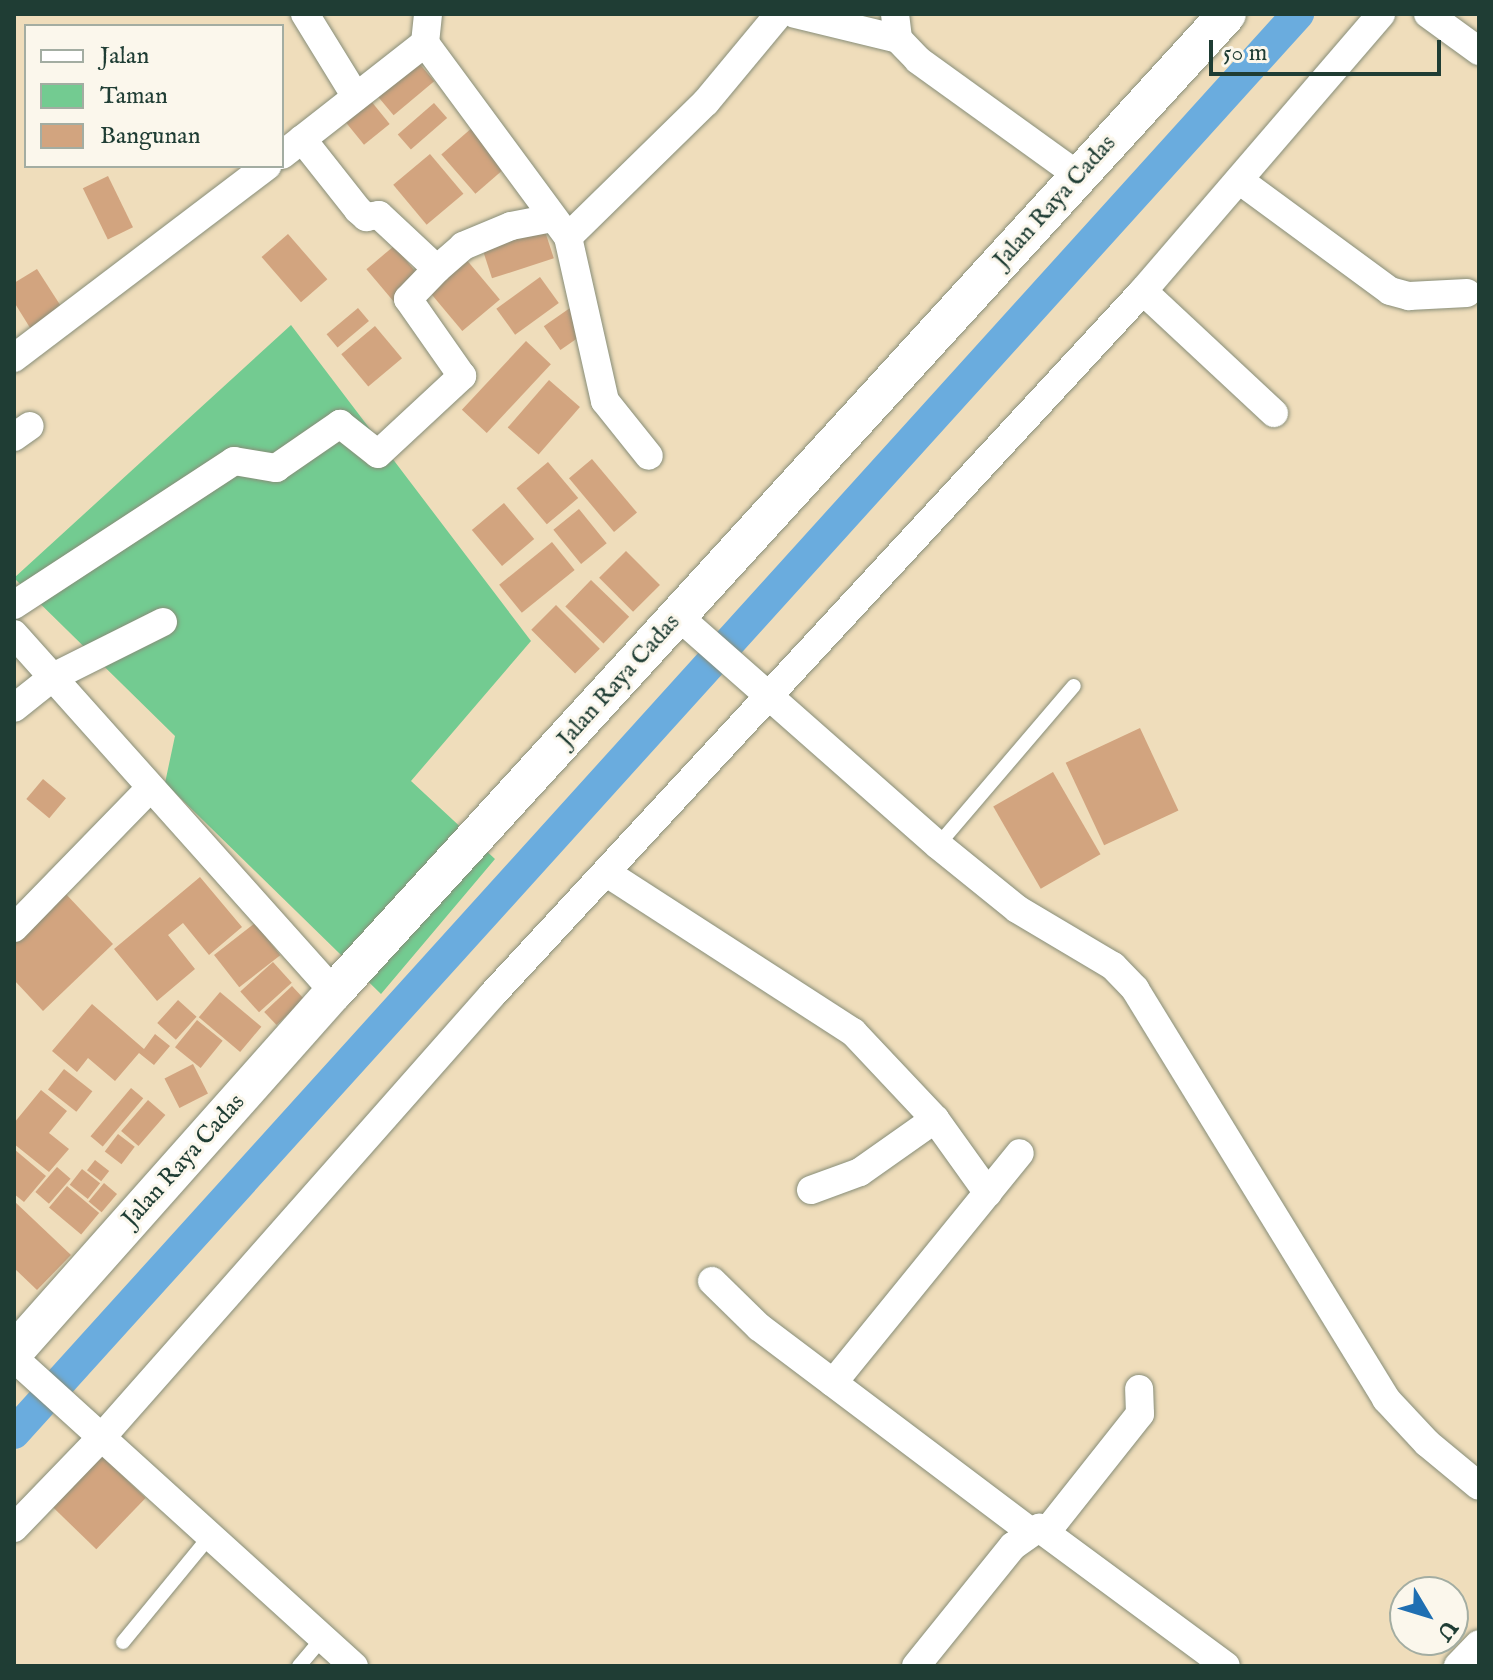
<!DOCTYPE html>
<style>
body{margin:0}
#map{position:relative;width:1493px;height:1680px;overflow:hidden;background:#efddbb;font-family:"IM FELL English",serif}
div>[style]{position:absolute}
.green>*{inset:0;background:#73cb91}
.canal>*{height:32px;margin:-16px;padding:0 16px;transform-origin:16px;border-radius:16px;background:#6aacde}
.building>*{inset:0;background:#d2a47f;transform-origin:0 0}
.roads{filter:drop-shadow(0 0 2px #878d78) drop-shadow(0 0 2px #878d78)}
.lane>*{height:14px;margin:-7px;padding:0 7px;transform-origin:7px;border-radius:7px;background:#fff}
.street>*{height:28px;margin:-14px;padding:0 14px;transform-origin:14px;border-radius:14px;background:#fff}
.secondary>*{height:38px;margin:-19px;padding:0 19px;transform-origin:19px;border-radius:19px;background:#fff}
span{translate:-50% -50%;white-space:nowrap;text-align:center;line-height:1.15;-webkit-text-stroke:6px #fbf7ec;paint-order:stroke}
.street-label{font-size:24px;color:#1f3d34}
.frame{position:absolute;inset:0;border:16px solid #1f3d34;pointer-events:none}
.legend{position:absolute;left:24px;top:24px;width:260px;height:144px;box-sizing:border-box;background:#fbf7ec;border:2px solid #a3ada2;margin:0;padding:10px 14px;list-style:none;font-size:24px;color:#1f3d34}
.legend li{display:flex;align-items:center;gap:16px;height:40px}
.legend b{width:40px;border:2px solid #a3ada2}
.north{position:absolute;left:1389px;top:1576px;width:80px;height:80px;box-sizing:border-box;background:#fbf7ec;border:2px solid #a3ada2;border-radius:50%;rotate:128deg;font-size:22px;font-weight:700;line-height:32px;text-align:center;color:#1f3d34}
.north::after{content:'';display:block;margin:auto;width:28px;height:36px;background:#1f6fb2;clip-path:polygon(50% 0,100% 100%,50% 72%,0 100%)}
.scale{position:absolute;left:1209px;top:40px;width:232px;height:36px;box-sizing:border-box;border:4px solid #1f3d34;border-top:0;padding-left:10px;font-size:24px;line-height:28px;white-space:nowrap;color:#1f3d34;-webkit-text-stroke:6px #fbf7ec;paint-order:stroke}
</style>
<div id="map">
<div class="green">
<div style="clip-path:polygon(291px 325px,531px 641px,411px 781px,495px 859px,381px 994px,165px 783px,175px 736px,14px 578px)"></div>
</div>
<div class="canal">
<div style="left:14px;top:1433px;width:1914px;rotate:-47.86deg"></div>
</div>
<div class="building">
<div style="left:413px;top:56px;width:33px;height:53px;rotate:50deg"></div>
<div style="left:367px;top:96px;width:36px;height:33px;rotate:51deg"></div>
<div style="left:434px;top:103px;width:20px;height:48px;rotate:49deg"></div>
<div style="left:473px;top:127px;width:52px;height:42px;rotate:49deg"></div>
<div style="left:430px;top:154px;width:52px;height:48px;rotate:50deg"></div>
<div style="left:108px;top:176px;width:57px;height:28px;rotate:64deg"></div>
<div style="left:543px;top:225px;width:35px;height:65px;rotate:72deg"></div>
<div style="left:288px;top:234px;width:60px;height:35px;rotate:49deg"></div>
<div style="left:394px;top:246px;width:45px;height:36px;rotate:50deg"></div>
<div style="left:460px;top:252px;width:62px;height:49px;rotate:50deg"></div>
<div style="clip-path:polygon(37px 269px,64px 311px,32px 331px,14px 302px,14px 283px)"></div>
<div style="left:540px;top:277px;width:32px;height:54px;rotate:54deg"></div>
<div style="left:358px;top:308px;width:17px;height:41px;rotate:50deg"></div>
<div style="left:570px;top:308px;width:29px;height:32px;rotate:55deg"></div>
<div style="left:375px;top:326px;width:42px;height:44px;rotate:50deg"></div>
<div style="left:526px;top:341px;width:34px;height:94px;rotate:43deg"></div>
<div style="left:549px;top:380px;width:41px;height:63px;rotate:41deg"></div>
<div style="left:592px;top:459px;width:70px;height:30px;rotate:50deg"></div>
<div style="left:548px;top:462px;width:47px;height:41px;rotate:50deg"></div>
<div style="left:504px;top:503px;width:47px;height:42px;rotate:50deg"></div>
<div style="left:579px;top:509px;width:44px;height:33px;rotate:51deg"></div>
<div style="left:552px;top:542px;width:36px;height:68px;rotate:51deg"></div>
<div style="left:626px;top:551px;width:48px;height:38px;rotate:45deg"></div>
<div style="left:591px;top:580px;width:53px;height:37px;rotate:44deg"></div>
<div style="left:556px;top:605px;width:62px;height:35px;rotate:45deg"></div>
<div style="left:1140px;top:728px;width:91px;height:82px;rotate:65deg"></div>
<div style="left:1053px;top:772px;width:95px;height:69px;rotate:60deg"></div>
<div style="left:43px;top:779px;width:30px;height:26px;rotate:40deg"></div>
<div style="clip-path:polygon(200px 877px,242px 927px,209px 955px,183px 923px,168px 935px,195px 969px,157px 1001px,114px 949px)"></div>
<div style="clip-path:polygon(65px 893px,113px 944px,43px 1011px,14px 980px,14px 942px)"></div>
<div style="left:255px;top:923px;width:41px;height:52px;rotate:52deg"></div>
<div style="left:273px;top:962px;width:28px;height:44px;rotate:48deg"></div>
<div style="left:292px;top:986px;width:18px;height:38px;rotate:47deg"></div>
<div style="left:220px;top:992px;width:54px;height:33px;rotate:40deg"></div>
<div style="left:178px;top:1000px;width:25px;height:31px;rotate:42deg"></div>
<div style="clip-path:polygon(92px 1004px,144px 1049px,155px 1034px,170px 1046px,154px 1065px,139px 1053px,115px 1081px,88px 1058px,77px 1072px,52px 1051px)"></div>
<div style="left:197px;top:1020px;width:33px;height:35px;rotate:39deg"></div>
<div style="left:193px;top:1064px;width:33px;height:32px;rotate:63deg"></div>
<div style="left:64px;top:1069px;width:36px;height:26px;rotate:38deg"></div>
<div style="left:131px;top:1088px;width:16px;height:63px;rotate:40deg"></div>
<div style="clip-path:polygon(41px 1090px,67px 1111px,49px 1133px,69px 1149px,49px 1172px,14px 1144px,14px 1123px)"></div>
<div style="left:148px;top:1100px;width:23px;height:41px;rotate:41deg"></div>
<div style="left:118px;top:1134px;width:21px;height:22px;rotate:37deg"></div>
<div style="clip-path:polygon(14px 1149px,46px 1176px,24px 1202px,14px 1194px)"></div>
<div style="left:95px;top:1160px;width:18px;height:13px;rotate:38deg"></div>
<div style="left:57px;top:1167px;width:18px;height:33px;rotate:41deg"></div>
<div style="left:82px;top:1169px;width:23px;height:20px;rotate:38deg"></div>
<div style="left:104px;top:1183px;width:17px;height:24px;rotate:40deg"></div>
<div style="left:67px;top:1186px;width:42px;height:28px;rotate:40deg"></div>
<div style="clip-path:polygon(14px 1201px,71px 1255px,37px 1290px,14px 1268px)"></div>
<div style="left:101px;top:1455px;width:62px;height:71px;rotate:44deg"></div>
</div>
<div class="roads">
<div class="lane">
<div style="left:938px;top:845px;width:209px;rotate:-49.5deg"></div>
<div style="left:123px;top:1642px;width:139px;rotate:-50.6deg"></div>
<div style="left:299px;top:1666px;width:38px;rotate:-50deg"></div>
</div>
<div class="street">
<div style="left:305px;top:14px;width:97px;rotate:58.4deg"></div>
<div style="left:795px;top:14px;width:106px;rotate:13.6deg"></div>
<div style="left:895px;top:14px;width:25px;rotate:83deg"></div>
<div style="left:898px;top:39px;width:29px;rotate:46deg"></div>
<div style="left:918px;top:60px;width:198px;rotate:35.8deg"></div>
<div style="left:1428px;top:14px;width:63px;rotate:36deg"></div>
<div style="left:425px;top:43px;width:241px;rotate:53.6deg"></div>
<div style="left:568px;top:237px;width:168px;rotate:77.3deg"></div>
<div style="left:605px;top:401px;width:70px;rotate:51.3deg"></div>
<div style="left:302px;top:139px;width:90px;rotate:51.7deg"></div>
<div style="left:358px;top:210px;width:11px;rotate:41deg"></div>
<div style="left:366px;top:217px;width:13px;rotate:-9deg"></div>
<div style="left:379px;top:215px;width:79px;rotate:43deg"></div>
<div style="left:437px;top:269px;width:35px;rotate:-41deg"></div>
<div style="left:463px;top:246px;width:52px;rotate:-22.6deg"></div>
<div style="left:511px;top:226px;width:42px;rotate:-11deg"></div>
<div style="left:282px;top:155px;width:182px;rotate:-38.1deg"></div>
<div style="left:425px;top:43px;width:29px;rotate:-84deg"></div>
<div style="left:1239px;top:180px;width:187px;rotate:36.3deg"></div>
<div style="left:1390px;top:291px;width:20px;rotate:15deg"></div>
<div style="left:1409px;top:296px;width:58px;rotate:-3deg"></div>
<div style="left:568px;top:237px;width:193px;rotate:-44.4deg"></div>
<div style="left:706px;top:102px;width:114px;rotate:-50.3deg"></div>
<div style="left:1143px;top:291px;width:179px;rotate:43deg"></div>
<div style="left:14px;top:358px;width:318px;rotate:-37.2deg"></div>
<div style="left:14px;top:437px;width:19px;rotate:-35deg"></div>
<div style="left:14px;top:605px;width:263px;rotate:-33.2deg"></div>
<div style="left:234px;top:461px;width:43px;rotate:9.5deg"></div>
<div style="left:276px;top:468px;width:78px;rotate:-34.5deg"></div>
<div style="left:340px;top:424px;width:48px;rotate:38.3deg"></div>
<div style="left:378px;top:454px;width:115px;rotate:-42.9deg"></div>
<div style="left:462px;top:376px;width:94px;rotate:-125deg"></div>
<div style="left:408px;top:299px;width:42px;rotate:-46deg"></div>
<div style="left:678px;top:616px;width:346px;rotate:41.4deg"></div>
<div style="left:938px;top:845px;width:102px;rotate:39deg"></div>
<div style="left:1017px;top:909px;width:112px;rotate:30.7deg"></div>
<div style="left:1113px;top:966px;width:32px;rotate:46deg"></div>
<div style="left:1135px;top:989px;width:481px;rotate:58.5deg"></div>
<div style="left:1386px;top:1399px;width:60px;rotate:47deg"></div>
<div style="left:1427px;top:1443px;width:67px;rotate:39.6deg"></div>
<div style="left:14px;top:634px;width:480px;rotate:48.2deg"></div>
<div style="left:14px;top:708px;width:50px;rotate:-38.5deg"></div>
<div style="left:53px;top:677px;width:123px;rotate:-26.6deg"></div>
<div style="left:607px;top:873px;width:293px;rotate:32.9deg"></div>
<div style="left:853px;top:1032px;width:120px;rotate:46.7deg"></div>
<div style="left:935px;top:1119px;width:91px;rotate:54.4deg"></div>
<div style="left:14px;top:928px;width:194px;rotate:-45.8deg"></div>
<div style="left:811px;top:1190px;width:52px;rotate:-20.2deg"></div>
<div style="left:860px;top:1172px;width:92px;rotate:-35.2deg"></div>
<div style="left:712px;top:1281px;width:66px;rotate:44.4deg"></div>
<div style="left:759px;top:1327px;width:341px;rotate:37deg"></div>
<div style="left:14px;top:1358px;width:459px;rotate:42.2deg"></div>
<div style="left:833px;top:1383px;width:296px;rotate:-50.9deg"></div>
<div style="left:14px;top:1528px;width:125px;rotate:-46deg"></div>
<div style="left:101px;top:1438px;width:591px;rotate:-48.57deg"></div>
<div style="left:492px;top:995px;width:959px;rotate:-47.24deg"></div>
<div style="left:1143px;top:291px;width:365px;rotate:-49.3deg"></div>
<div style="left:1048px;top:1530px;width:148px;rotate:-51.6deg"></div>
<div style="left:1140px;top:1414px;width:25px;rotate:-92deg"></div>
<div style="left:916px;top:1666px;width:154px;rotate:-51.1deg"></div>
<div style="left:1013px;top:1546px;width:32px;rotate:-35deg"></div>
<div style="left:1039px;top:1528px;width:232px;rotate:36.4deg"></div>
<div style="left:1458px;top:1666px;width:30px;rotate:-46deg"></div>
</div>
<div class="secondary">
<div style="left:14px;top:1352px;width:482px;rotate:-48.4deg"></div>
<div style="left:334px;top:992px;width:1324px;rotate:-47.6deg"></div>
</div>
</div>
<div class="street-label">
<span style="left:1055px;top:202px;rotate:-48deg">Jalan Raya Cadas</span>
<span style="left:619px;top:681px;rotate:-48deg">Jalan Raya Cadas</span>
<span style="left:184px;top:1161px;rotate:-48deg">Jalan Raya Cadas</span>
</div>
<div class="frame"></div>
<ul class="legend">
<li><b style="height:10px;background:#fff"></b>Jalan</li>
<li><b style="height:22px;background:#73cb91"></b>Taman</li>
<li><b style="height:22px;background:#d2a47f"></b>Bangunan</li>
</ul>
<div class="north">U</div>
<div class="scale">50 m</div>
</div>
